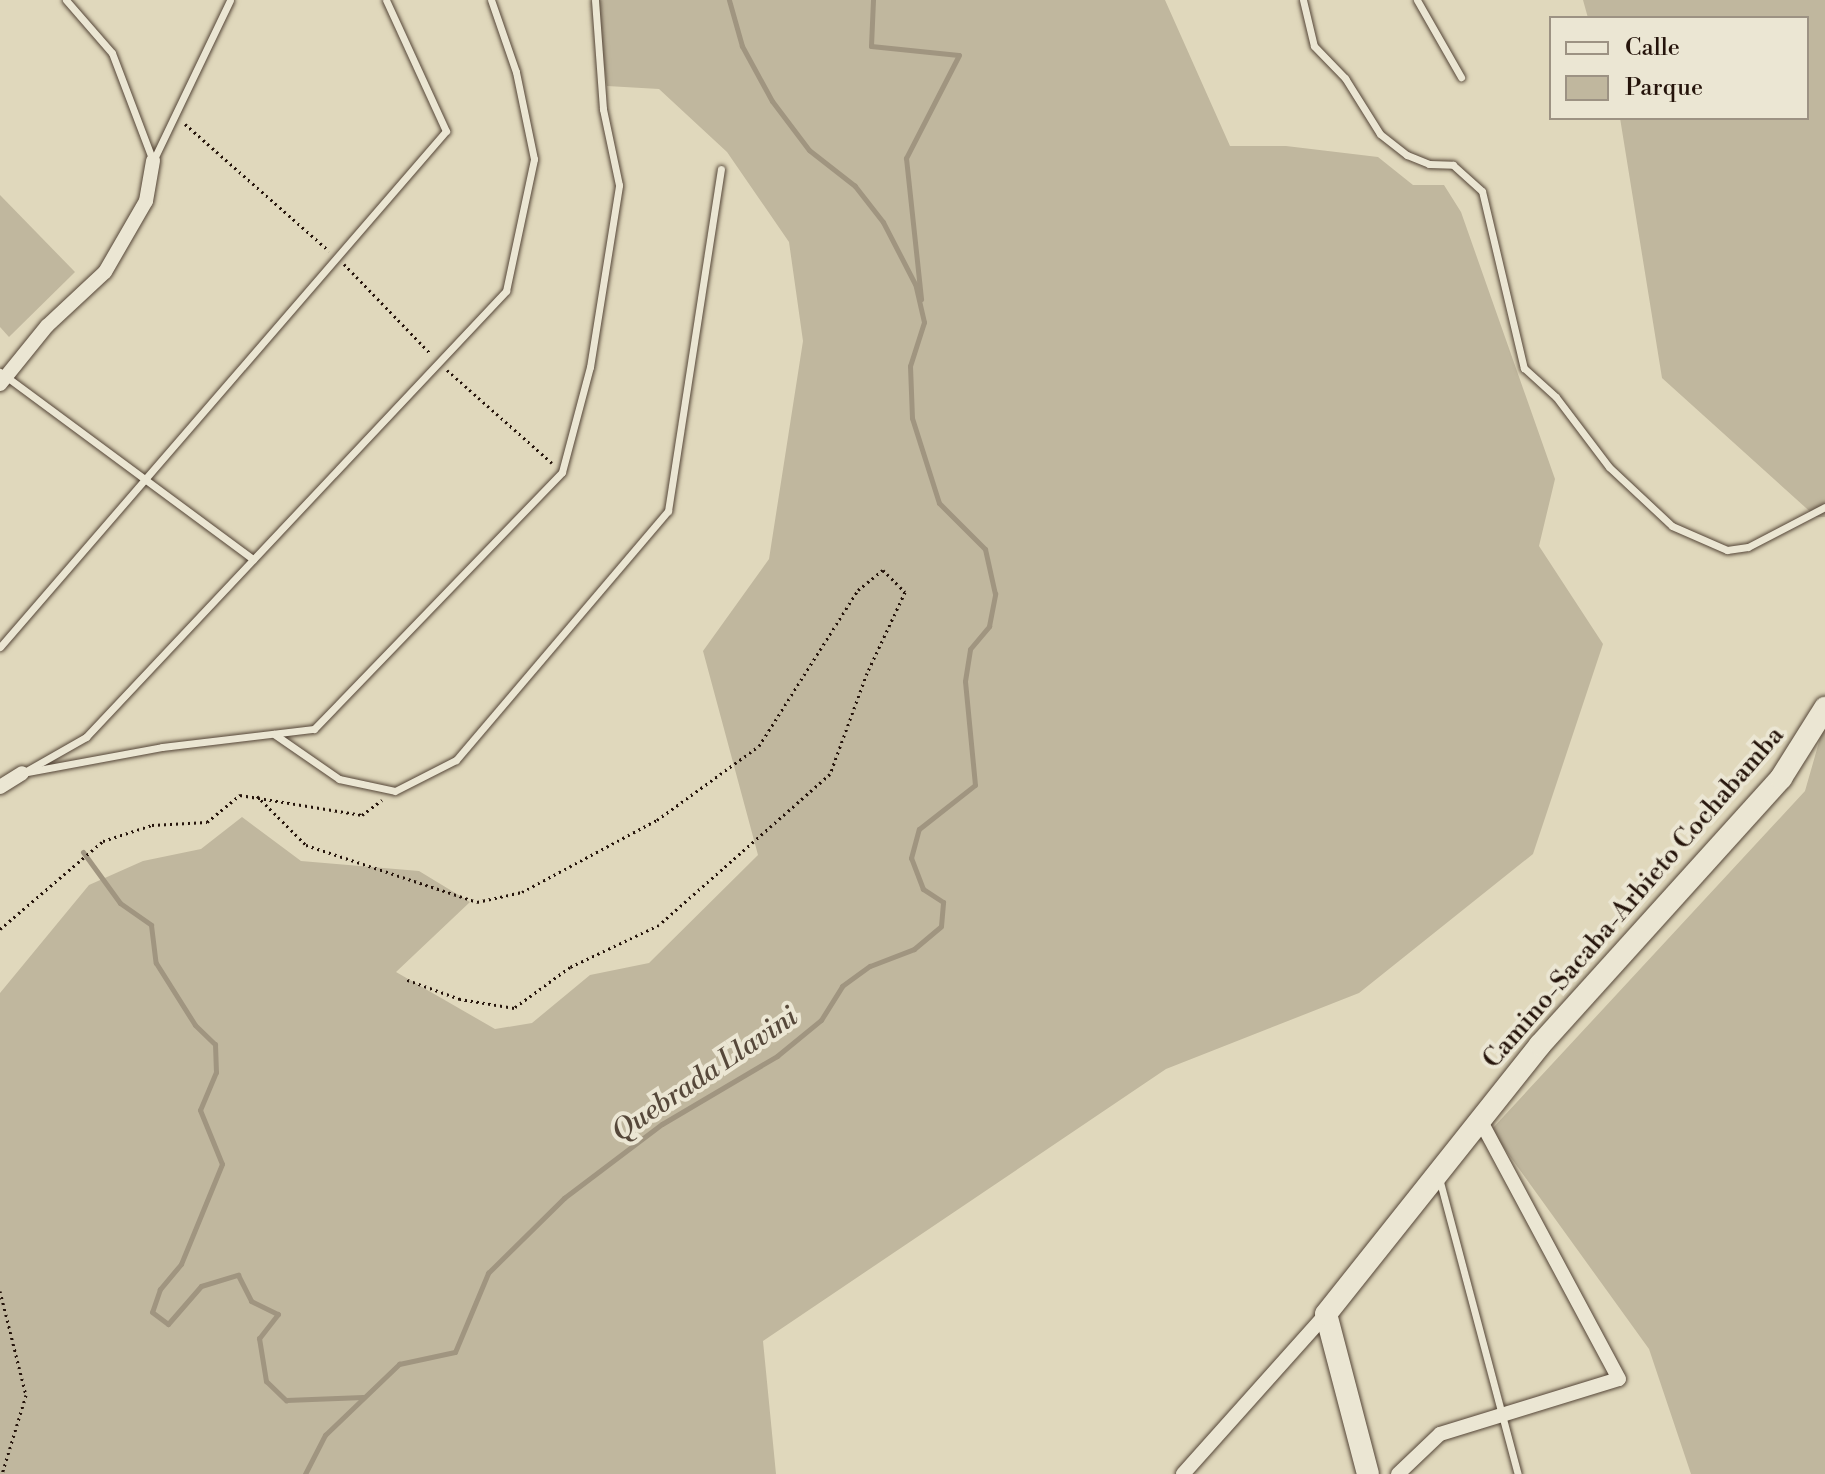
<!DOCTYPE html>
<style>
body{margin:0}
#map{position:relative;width:1825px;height:1474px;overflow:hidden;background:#e0d8bc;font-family:"Libre Bodoni",serif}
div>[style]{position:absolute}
.green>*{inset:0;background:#c0b79e}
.stream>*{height:5px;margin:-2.5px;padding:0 2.5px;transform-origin:2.5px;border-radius:2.5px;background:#a09580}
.path>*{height:3px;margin-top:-1.5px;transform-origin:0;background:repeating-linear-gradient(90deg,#25140b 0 2px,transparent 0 6px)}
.roads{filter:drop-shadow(0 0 2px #544537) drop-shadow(0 0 2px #544537)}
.lane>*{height:7px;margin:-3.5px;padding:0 3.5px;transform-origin:3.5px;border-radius:3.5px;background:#ebe6d3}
.street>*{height:14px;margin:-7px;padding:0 7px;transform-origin:7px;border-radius:7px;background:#ebe6d3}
.secondary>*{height:22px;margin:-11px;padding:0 11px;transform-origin:11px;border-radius:11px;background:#ebe6d3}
span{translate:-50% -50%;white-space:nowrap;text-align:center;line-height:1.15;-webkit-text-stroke:8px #ebe6d3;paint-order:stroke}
.street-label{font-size:26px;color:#25140b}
.water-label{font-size:28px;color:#56483a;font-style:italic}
.legend{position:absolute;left:1549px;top:16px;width:260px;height:104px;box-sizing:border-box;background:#ebe6d3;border:2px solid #9c9283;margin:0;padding:10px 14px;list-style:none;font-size:24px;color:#25140b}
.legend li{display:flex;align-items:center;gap:16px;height:40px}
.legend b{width:40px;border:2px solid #9c9283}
</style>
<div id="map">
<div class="green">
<div style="clip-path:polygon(595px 0,1165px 0,1230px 146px,1286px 146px,1378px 157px,1413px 185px,1444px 185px,1461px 212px,1555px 479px,1539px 546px,1603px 644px,1533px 854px,1359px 993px,1166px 1069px,763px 1341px,776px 1474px,0 1474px,0 993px,89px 885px,143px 861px,201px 849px,242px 817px,301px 861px,419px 871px,470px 902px,396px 972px,495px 1029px,532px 1023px,590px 975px,649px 963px,758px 855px,703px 651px,769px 559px,803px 341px,789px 242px,727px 152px,659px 89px,607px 86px)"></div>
<div style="clip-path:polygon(1583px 0,1825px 0,1825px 517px,1816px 517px,1662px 378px,1620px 118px,1807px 118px,1807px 18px,1588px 18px)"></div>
<div style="clip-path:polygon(0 195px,75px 272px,9px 337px,0 327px)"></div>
<div style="clip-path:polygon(1825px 721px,1825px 1474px,1691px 1474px,1649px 1349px,1491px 1130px,1805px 791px)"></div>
</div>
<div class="stream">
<div style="left:873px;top:0;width:46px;rotate:92.5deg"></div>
<div style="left:871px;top:46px;width:88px;rotate:5.8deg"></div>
<div style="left:959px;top:55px;width:116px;rotate:117.2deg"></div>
<div style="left:906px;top:158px;width:142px;rotate:83.9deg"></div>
<div style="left:83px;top:852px;width:63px;rotate:54deg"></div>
<div style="left:120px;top:903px;width:38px;rotate:35deg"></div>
<div style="left:151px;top:925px;width:38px;rotate:83deg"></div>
<div style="left:156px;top:963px;width:73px;rotate:57.8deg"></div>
<div style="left:195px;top:1025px;width:28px;rotate:44deg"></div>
<div style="left:215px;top:1044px;width:28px;rotate:88deg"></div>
<div style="left:216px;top:1072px;width:41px;rotate:112.8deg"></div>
<div style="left:200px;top:1110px;width:58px;rotate:67.8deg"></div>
<div style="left:222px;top:1164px;width:108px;rotate:112.3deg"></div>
<div style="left:181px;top:1264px;width:33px;rotate:130deg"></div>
<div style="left:160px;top:1289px;width:24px;rotate:109deg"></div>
<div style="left:152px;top:1312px;width:20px;rotate:37deg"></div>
<div style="left:168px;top:1324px;width:50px;rotate:-49deg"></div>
<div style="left:201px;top:1286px;width:39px;rotate:-17deg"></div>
<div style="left:238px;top:1275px;width:29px;rotate:63deg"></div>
<div style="left:251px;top:1301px;width:30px;rotate:26deg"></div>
<div style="left:278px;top:1314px;width:31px;rotate:128deg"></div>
<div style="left:259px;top:1338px;width:44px;rotate:80.8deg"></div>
<div style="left:266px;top:1381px;width:28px;rotate:44deg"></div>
<div style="left:286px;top:1400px;width:77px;rotate:-2.2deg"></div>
<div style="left:305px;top:1474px;width:44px;rotate:-62.9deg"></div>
<div style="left:325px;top:1435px;width:103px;rotate:-43.8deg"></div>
<div style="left:399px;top:1364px;width:57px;rotate:-12.1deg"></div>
<div style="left:455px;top:1352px;width:86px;rotate:-67.3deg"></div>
<div style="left:488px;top:1273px;width:107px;rotate:-44.6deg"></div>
<div style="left:564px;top:1198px;width:123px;rotate:-37.1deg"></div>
<div style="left:662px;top:1124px;width:134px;rotate:-30.6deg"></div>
<div style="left:777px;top:1056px;width:57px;rotate:-39.3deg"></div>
<div style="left:821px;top:1020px;width:40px;rotate:-58deg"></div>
<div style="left:842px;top:986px;width:34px;rotate:-36deg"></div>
<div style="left:870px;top:966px;width:47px;rotate:-21.1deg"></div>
<div style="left:914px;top:949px;width:35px;rotate:-40deg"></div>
<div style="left:941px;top:926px;width:24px;rotate:-85deg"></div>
<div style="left:943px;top:902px;width:24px;rotate:-147deg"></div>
<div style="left:923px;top:889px;width:33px;rotate:-111deg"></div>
<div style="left:911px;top:858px;width:30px;rotate:-75deg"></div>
<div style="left:919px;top:829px;width:71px;rotate:-38.2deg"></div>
<div style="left:975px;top:785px;width:104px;rotate:-95.5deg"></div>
<div style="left:965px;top:681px;width:32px;rotate:-81deg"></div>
<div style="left:970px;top:649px;width:30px;rotate:-50deg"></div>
<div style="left:989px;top:626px;width:33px;rotate:-79deg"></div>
<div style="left:995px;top:594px;width:46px;rotate:-102.5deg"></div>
<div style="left:985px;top:549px;width:65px;rotate:-135deg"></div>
<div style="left:939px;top:503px;width:89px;rotate:-107.6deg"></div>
<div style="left:912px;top:418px;width:52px;rotate:-92.2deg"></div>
<div style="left:910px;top:366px;width:46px;rotate:-72.3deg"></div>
<div style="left:924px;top:322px;width:39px;rotate:-103deg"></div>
<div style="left:915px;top:284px;width:70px;rotate:-117.3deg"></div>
<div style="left:883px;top:222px;width:46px;rotate:-127.9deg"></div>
<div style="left:855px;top:186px;width:58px;rotate:-142deg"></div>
<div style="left:809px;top:150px;width:61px;rotate:-127.1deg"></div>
<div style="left:772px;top:101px;width:63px;rotate:-118.6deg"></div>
<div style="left:742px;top:46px;width:48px;rotate:-105.8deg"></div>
</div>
<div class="path">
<div style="left:185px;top:124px;width:192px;rotate:41.4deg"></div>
<div style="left:344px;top:264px;width:124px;rotate:46deg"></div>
<div style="left:447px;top:370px;width:140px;rotate:41.5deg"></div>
<div style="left:257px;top:796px;width:69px;rotate:45deg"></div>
<div style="left:306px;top:845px;width:180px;rotate:18.4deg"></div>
<div style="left:477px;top:902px;width:46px;rotate:-12.5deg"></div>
<div style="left:522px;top:892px;width:153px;rotate:-28.1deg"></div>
<div style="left:657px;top:820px;width:126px;rotate:-36deg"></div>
<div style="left:759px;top:746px;width:185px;rotate:-57.6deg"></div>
<div style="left:858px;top:590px;width:32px;rotate:-39deg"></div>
<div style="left:883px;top:570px;width:31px;rotate:45deg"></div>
<div style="left:905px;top:592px;width:89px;rotate:115.1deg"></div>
<div style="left:867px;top:673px;width:108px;rotate:110.1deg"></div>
<div style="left:830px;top:774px;width:228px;rotate:138.6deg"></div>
<div style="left:659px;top:925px;width:98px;rotate:154.7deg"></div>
<div style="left:570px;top:967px;width:69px;rotate:143.8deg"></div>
<div style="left:514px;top:1008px;width:55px;rotate:-170.5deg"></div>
<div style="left:460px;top:999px;width:59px;rotate:-160deg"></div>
<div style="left:0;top:929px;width:135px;rotate:-40.5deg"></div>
<div style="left:103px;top:841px;width:52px;rotate:-18.1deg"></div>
<div style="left:152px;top:825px;width:55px;rotate:-3.1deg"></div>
<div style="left:207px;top:822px;width:43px;rotate:-39.3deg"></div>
<div style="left:240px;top:795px;width:124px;rotate:9.3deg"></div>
<div style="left:362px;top:815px;width:25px;rotate:-37deg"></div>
<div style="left:0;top:1291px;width:107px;rotate:76deg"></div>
<div style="left:26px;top:1395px;width:83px;rotate:106.9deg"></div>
</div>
<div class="roads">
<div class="lane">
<div style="left:66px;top:0;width:70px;rotate:49deg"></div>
<div style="left:112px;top:53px;width:116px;rotate:69.2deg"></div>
<div style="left:1303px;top:0;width:47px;rotate:76.6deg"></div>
<div style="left:1314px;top:46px;width:45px;rotate:45.9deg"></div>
<div style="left:1345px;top:78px;width:66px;rotate:58deg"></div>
<div style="left:1380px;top:134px;width:34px;rotate:38deg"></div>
<div style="left:1407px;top:155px;width:24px;rotate:22deg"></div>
<div style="left:1429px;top:164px;width:24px;rotate:2deg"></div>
<div style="left:1453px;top:165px;width:39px;rotate:42deg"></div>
<div style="left:1482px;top:191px;width:182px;rotate:76.7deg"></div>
<div style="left:1524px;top:368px;width:43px;rotate:42.2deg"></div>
<div style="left:1556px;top:397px;width:88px;rotate:52.9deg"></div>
<div style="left:1609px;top:467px;width:86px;rotate:43.1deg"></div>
<div style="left:1672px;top:526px;width:60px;rotate:23.6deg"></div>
<div style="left:1727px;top:550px;width:21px;rotate:-8deg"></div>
<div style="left:1748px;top:547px;width:87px;rotate:-27.5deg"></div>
<div style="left:1417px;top:0;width:89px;rotate:60.3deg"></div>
<div style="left:153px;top:161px;width:178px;rotate:-64.4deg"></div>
<div style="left:0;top:372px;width:315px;rotate:36.5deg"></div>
<div style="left:0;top:647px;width:682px;rotate:-49.16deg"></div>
<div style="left:446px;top:131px;width:144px;rotate:-114.6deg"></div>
<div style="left:274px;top:734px;width:79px;rotate:34.7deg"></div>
<div style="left:339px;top:779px;width:57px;rotate:12.1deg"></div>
<div style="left:395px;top:791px;width:68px;rotate:-26.9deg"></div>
<div style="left:456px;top:760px;width:327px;rotate:-49.6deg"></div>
<div style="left:668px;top:511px;width:346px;rotate:-81.2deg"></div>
<div style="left:28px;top:770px;width:67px;rotate:-29.6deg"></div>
<div style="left:86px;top:737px;width:613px;rotate:-46.72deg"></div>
<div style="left:506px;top:291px;width:135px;rotate:-78deg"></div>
<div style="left:534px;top:159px;width:89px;rotate:-101.7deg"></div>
<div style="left:516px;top:72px;width:76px;rotate:-109.1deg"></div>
<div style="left:22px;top:773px;width:142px;rotate:-10.5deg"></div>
<div style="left:162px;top:747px;width:153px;rotate:-6.8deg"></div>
<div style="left:314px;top:729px;width:357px;rotate:-46deg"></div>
<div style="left:562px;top:472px;width:109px;rotate:-75.1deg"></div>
<div style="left:590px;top:367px;width:184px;rotate:-80.9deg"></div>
<div style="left:619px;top:185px;width:78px;rotate:-101.9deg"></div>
<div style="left:603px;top:109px;width:109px;rotate:-94.2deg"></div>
<div style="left:1439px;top:1178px;width:306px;rotate:75.1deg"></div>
</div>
<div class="street">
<div style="left:0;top:384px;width:75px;rotate:-51deg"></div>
<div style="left:47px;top:326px;width:79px;rotate:-43deg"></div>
<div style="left:105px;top:272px;width:82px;rotate:-60deg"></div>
<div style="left:146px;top:201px;width:41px;rotate:-80.1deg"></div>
<div style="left:0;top:787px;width:26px;rotate:-32deg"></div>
<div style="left:1183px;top:1474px;width:215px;rotate:-48.2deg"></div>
<div style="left:1398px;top:1474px;width:58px;rotate:-43.6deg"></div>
<div style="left:1440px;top:1434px;width:187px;rotate:-17.1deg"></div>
<div style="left:1619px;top:1379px;width:292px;rotate:-118.2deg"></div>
</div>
<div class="secondary">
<div style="left:1368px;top:1474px;width:165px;rotate:-104.7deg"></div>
<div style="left:1326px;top:1314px;width:344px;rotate:-51.5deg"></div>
<div style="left:1540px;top:1045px;width:360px;rotate:-47.9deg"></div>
<div style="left:1781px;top:778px;width:83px;rotate:-57.8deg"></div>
</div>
</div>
<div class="street-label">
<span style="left:1634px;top:898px;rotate:-49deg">Camino-Sacaba-Arbieto Cochabamba</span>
</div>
<div class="water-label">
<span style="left:705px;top:1075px;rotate:-34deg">Quebrada Llavini</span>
</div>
<ul class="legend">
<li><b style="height:10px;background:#ebe6d3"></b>Calle</li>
<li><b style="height:22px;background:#c0b79e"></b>Parque</li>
</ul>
</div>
